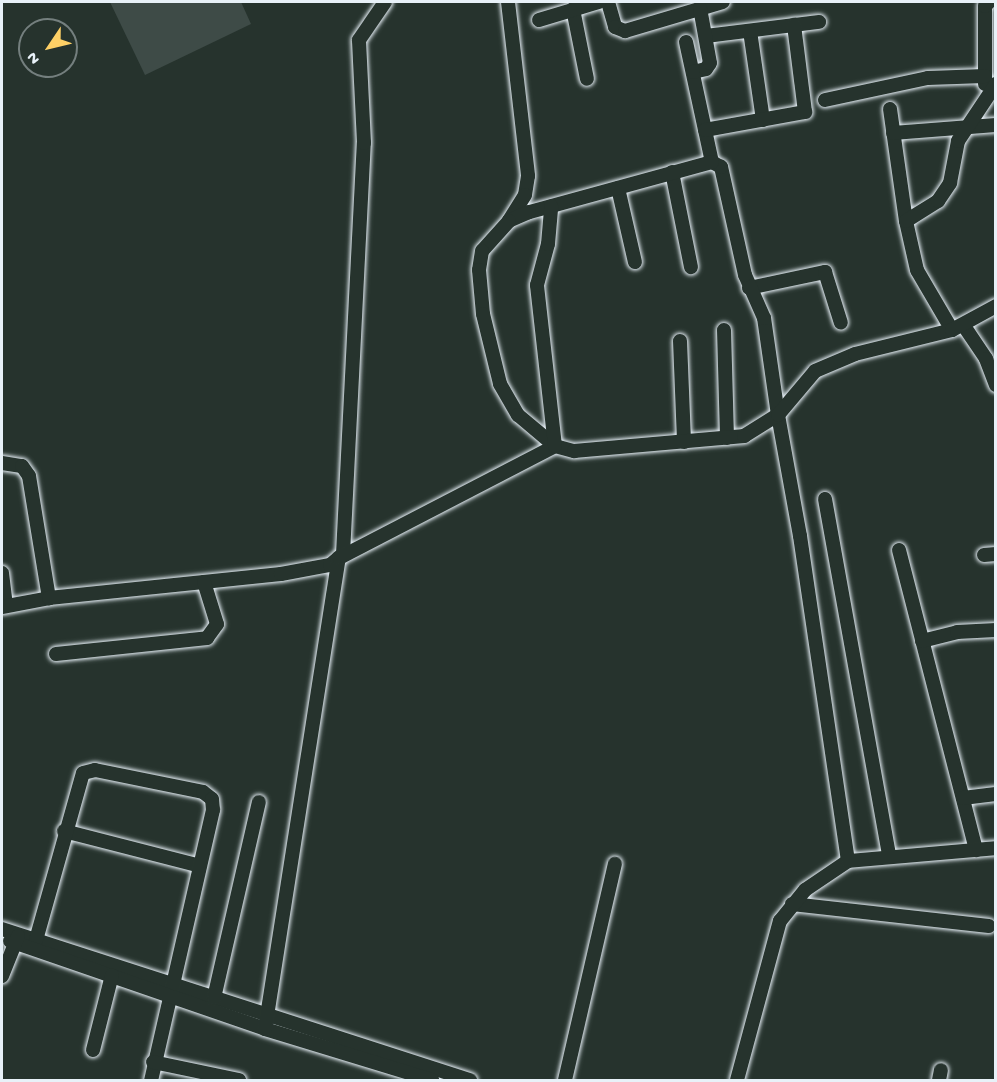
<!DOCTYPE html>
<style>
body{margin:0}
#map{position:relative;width:997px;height:1082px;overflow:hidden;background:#26332d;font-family:"Gochi Hand",sans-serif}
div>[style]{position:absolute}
.green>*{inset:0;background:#3e4b47}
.roads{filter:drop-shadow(0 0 2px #e8f1f8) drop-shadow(0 0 2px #e8f1f8)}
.minor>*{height:14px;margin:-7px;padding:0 7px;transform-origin:7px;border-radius:7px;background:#26332d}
span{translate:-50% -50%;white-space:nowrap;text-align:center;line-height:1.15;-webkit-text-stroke:5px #26332d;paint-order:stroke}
.frame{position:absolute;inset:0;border:3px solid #e8f1f8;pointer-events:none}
.north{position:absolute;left:18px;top:18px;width:60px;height:60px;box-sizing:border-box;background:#26332d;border:2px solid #747f7e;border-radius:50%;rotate:235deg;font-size:16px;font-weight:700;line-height:24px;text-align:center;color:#e8f1f8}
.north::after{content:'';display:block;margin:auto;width:21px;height:27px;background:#ffd166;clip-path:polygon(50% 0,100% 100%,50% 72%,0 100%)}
</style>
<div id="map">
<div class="green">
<div style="clip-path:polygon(110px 2px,241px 2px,251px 24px,145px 75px)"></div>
</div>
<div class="roads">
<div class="minor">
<div style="left:508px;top:2px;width:175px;rotate:83.4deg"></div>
<div style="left:528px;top:176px;width:19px;rotate:99deg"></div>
<div style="left:525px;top:195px;width:31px;rotate:122deg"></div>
<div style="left:608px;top:2px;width:26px;rotate:74deg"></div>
<div style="left:615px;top:27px;width:11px;rotate:22deg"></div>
<div style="left:625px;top:31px;width:102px;rotate:-16.5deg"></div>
<div style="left:573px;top:9px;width:71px;rotate:78.7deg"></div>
<div style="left:539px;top:20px;width:63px;rotate:-16.7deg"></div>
<div style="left:750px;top:31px;width:90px;rotate:81.7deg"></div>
<div style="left:706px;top:36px;width:114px;rotate:-7.1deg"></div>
<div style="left:686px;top:42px;width:123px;rotate:77.8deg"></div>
<div style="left:693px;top:72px;width:13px;rotate:-13deg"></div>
<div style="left:706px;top:69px;width:7px;rotate:-56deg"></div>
<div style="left:710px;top:63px;width:56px;rotate:-100.3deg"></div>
<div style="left:985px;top:84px;width:78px;rotate:-90deg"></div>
<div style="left:985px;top:6px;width:6px;rotate:-45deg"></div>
<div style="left:825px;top:100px;width:105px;rotate:-12.1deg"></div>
<div style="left:928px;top:78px;width:57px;rotate:-2deg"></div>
<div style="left:890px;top:109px;width:113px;rotate:81.9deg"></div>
<div style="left:705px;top:130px;width:102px;rotate:-10.2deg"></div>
<div style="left:805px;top:112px;width:88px;rotate:-97.2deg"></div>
<div style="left:893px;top:133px;width:103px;rotate:-4.4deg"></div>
<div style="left:672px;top:172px;width:97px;rotate:78.7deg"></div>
<div style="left:618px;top:188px;width:76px;rotate:77.1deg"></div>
<div style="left:749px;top:288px;width:78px;rotate:-11.9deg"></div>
<div style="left:825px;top:272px;width:53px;rotate:72.6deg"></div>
<div style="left:964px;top:326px;width:40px;rotate:56deg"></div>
<div style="left:986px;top:359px;width:28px;rotate:69deg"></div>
<div style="left:724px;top:330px;width:108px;rotate:88.4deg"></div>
<div style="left:952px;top:330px;width:69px;rotate:-120.3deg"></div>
<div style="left:917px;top:270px;width:50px;rotate:-102.7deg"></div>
<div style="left:906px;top:221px;width:38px;rotate:-32deg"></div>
<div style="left:938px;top:201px;width:22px;rotate:-56deg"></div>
<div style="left:950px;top:183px;width:43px;rotate:-79.2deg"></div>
<div style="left:958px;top:141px;width:69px;rotate:-56.3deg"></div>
<div style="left:680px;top:341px;width:101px;rotate:87.7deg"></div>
<div style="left:2px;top:463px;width:20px;rotate:9deg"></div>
<div style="left:22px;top:466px;width:12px;rotate:55deg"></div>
<div style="left:29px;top:476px;width:124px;rotate:80.7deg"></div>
<div style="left:825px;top:499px;width:363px;rotate:79.8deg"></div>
<div style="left:899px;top:550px;width:310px;rotate:75.6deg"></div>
<div style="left:984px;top:555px;width:12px;rotate:-5deg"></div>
<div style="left:2px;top:573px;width:33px;rotate:83deg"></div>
<div style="left:2px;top:607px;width:48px;rotate:-10.8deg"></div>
<div style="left:49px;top:598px;width:233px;rotate:-5.9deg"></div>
<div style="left:281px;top:574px;width:50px;rotate:-10.4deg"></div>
<div style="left:330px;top:565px;width:17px;rotate:-40deg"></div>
<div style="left:343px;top:554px;width:412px;rotate:-87.1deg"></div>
<div style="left:364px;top:143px;width:103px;rotate:-92.8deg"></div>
<div style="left:359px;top:40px;width:46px;rotate:-55.6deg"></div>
<div style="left:922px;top:641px;width:36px;rotate:-14deg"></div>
<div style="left:957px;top:632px;width:39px;rotate:-3deg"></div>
<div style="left:56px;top:654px;width:152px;rotate:-6deg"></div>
<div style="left:207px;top:638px;width:17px;rotate:-54deg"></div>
<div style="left:217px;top:624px;width:44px;rotate:-107.2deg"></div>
<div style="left:963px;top:798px;width:33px;rotate:-7deg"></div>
<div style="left:64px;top:831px;width:140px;rotate:14.4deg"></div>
<div style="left:848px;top:861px;width:329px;rotate:-98.4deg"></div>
<div style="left:800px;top:536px;width:123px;rotate:-100.3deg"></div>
<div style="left:778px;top:415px;width:98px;rotate:-98.2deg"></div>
<div style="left:764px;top:318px;width:47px;rotate:-113.8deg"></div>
<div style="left:745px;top:275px;width:111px;rotate:-102.5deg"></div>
<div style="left:721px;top:167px;width:10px;rotate:-151deg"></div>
<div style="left:712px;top:162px;width:190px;rotate:164.7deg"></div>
<div style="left:529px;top:212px;width:22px;rotate:156deg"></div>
<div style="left:509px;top:221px;width:40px;rotate:132deg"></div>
<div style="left:482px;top:251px;width:19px;rotate:99deg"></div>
<div style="left:479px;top:270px;width:44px;rotate:84.8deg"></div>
<div style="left:483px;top:314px;width:72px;rotate:76.3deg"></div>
<div style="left:500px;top:384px;width:36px;rotate:60deg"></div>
<div style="left:518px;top:415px;width:48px;rotate:40deg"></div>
<div style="left:555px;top:446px;width:20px;rotate:15deg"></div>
<div style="left:574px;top:451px;width:171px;rotate:-5deg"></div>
<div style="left:744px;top:436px;width:40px;rotate:-32deg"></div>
<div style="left:778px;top:415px;width:57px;rotate:-49.9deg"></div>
<div style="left:815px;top:371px;width:43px;rotate:-23deg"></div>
<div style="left:855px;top:354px;width:100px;rotate:-13.9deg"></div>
<div style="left:952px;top:330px;width:50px;rotate:-28.6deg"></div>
<div style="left:792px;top:904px;width:198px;rotate:6.4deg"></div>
<div style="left:2px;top:929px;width:492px;rotate:17.9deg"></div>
<div style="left:36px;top:940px;width:173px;rotate:-74.3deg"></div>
<div style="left:83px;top:773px;width:12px;rotate:-14deg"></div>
<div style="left:95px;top:770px;width:110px;rotate:11.5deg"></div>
<div style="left:203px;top:792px;width:11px;rotate:38deg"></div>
<div style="left:212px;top:799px;width:11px;rotate:85deg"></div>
<div style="left:213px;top:810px;width:277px;rotate:102.9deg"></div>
<div style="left:10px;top:941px;width:270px;rotate:19deg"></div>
<div style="left:265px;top:1029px;width:175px;rotate:17deg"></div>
<div style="left:2px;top:976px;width:43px;rotate:-68.2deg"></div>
<div style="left:214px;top:998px;width:201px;rotate:-77.1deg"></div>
<div style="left:265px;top:1029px;width:477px;rotate:-81.1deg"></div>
<div style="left:339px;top:558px;width:243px;rotate:-27.4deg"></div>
<div style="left:555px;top:446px;width:162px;rotate:-96.4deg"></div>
<div style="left:537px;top:285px;width:42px;rotate:-75deg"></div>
<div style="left:548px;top:244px;width:38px;rotate:-85deg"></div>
<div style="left:93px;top:1050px;width:77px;rotate:-75.8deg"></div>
<div style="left:153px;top:1062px;width:88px;rotate:11.8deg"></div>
<div style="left:565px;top:1080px;width:222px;rotate:-77deg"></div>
<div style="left:737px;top:1080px;width:165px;rotate:-74.9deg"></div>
<div style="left:780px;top:921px;width:40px;rotate:-51deg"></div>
<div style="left:805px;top:890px;width:52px;rotate:-34deg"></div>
<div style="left:848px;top:861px;width:149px;rotate:-5deg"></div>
<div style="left:939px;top:1080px;width:10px;rotate:-79deg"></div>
</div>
</div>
<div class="frame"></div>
<div class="north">N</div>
</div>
